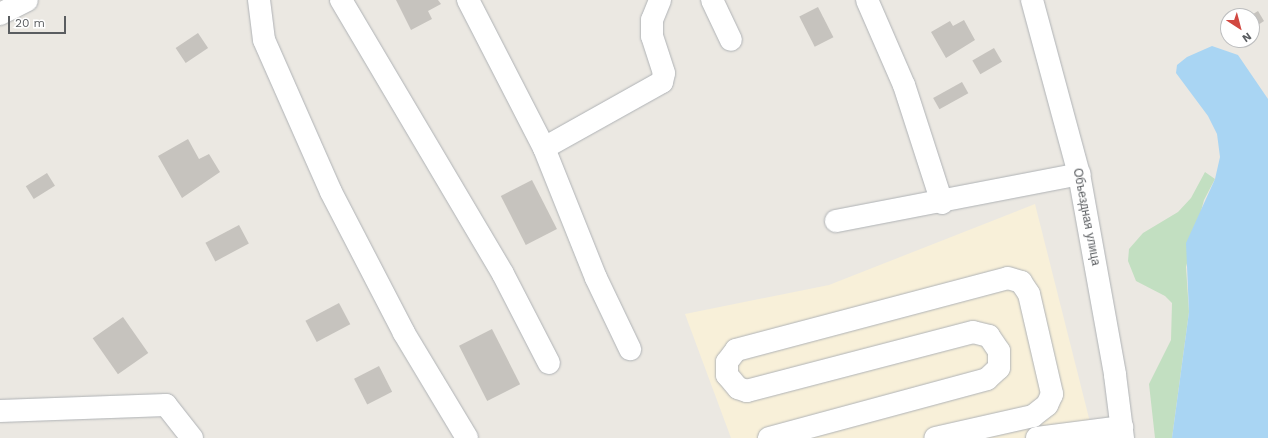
<!DOCTYPE html>
<meta charset="utf-8">
<style>
body{margin:0}
#map{position:relative;width:1268px;height:438px;overflow:hidden;background:#ebe8e2;font-family:"Work Sans",sans-serif}
div>[style]{position:absolute}
.commercial>*{inset:0;background:#f8f0d9}
.green>*{inset:0;background:#c2dfc1}
.water>*{inset:0;background:#a9d5f3}
.building>*{inset:0;background:#c6c3be;transform-origin:0 0}
.roads{filter:drop-shadow(0 0 1px #afb2b5) drop-shadow(0 0 1px #afb2b5)}
.minor>*{height:22px;margin:-11px;padding:0 11px;transform-origin:11px;border-radius:11px;background:#fff}
span{translate:-50% -50%;white-space:nowrap;text-align:center;line-height:1.15;-webkit-text-stroke:3.5px #fff;paint-order:stroke}
.street-label{font-size:12px;color:#5a5d60}
.north{position:absolute;left:1220px;top:8px;width:40px;height:40px;box-sizing:border-box;background:#fff;border:1px solid #bdbebf;border-radius:50%;rotate:144deg;font-size:11px;font-weight:700;line-height:16px;text-align:center;color:#5a5d60}
.north::after{content:'';display:block;margin:auto;width:14px;height:18px;background:#d14841;clip-path:polygon(50% 0,100% 100%,50% 72%,0 100%)}
.scale{position:absolute;left:8px;top:16px;width:58px;height:18px;box-sizing:border-box;border:2px solid #5a5d60;border-top:0;padding-left:5px;font-size:12px;line-height:14px;white-space:nowrap;color:#5a5d60;-webkit-text-stroke:3px #fff;paint-order:stroke}
</style>
<div id="map">
<div class="commercial">
<div style="clip-path:polygon(1035px 204px,1094px 438px,731px 438px,685px 314px,829px 285px)"></div>
</div>
<div class="green">
<div style="clip-path:polygon(1205px 172px,1215px 179px,1204px 200px,1186px 267px,1189px 312px,1172px 438px,1155px 438px,1149px 384px,1171px 340px,1172px 303px,1165px 296px,1136px 281px,1128px 261px,1129px 249px,1143px 233px,1178px 212px,1191px 198px)"></div>
</div>
<div class="water">
<div style="clip-path:polygon(1212px 46px,1238px 55px,1268px 99px,1268px 438px,1172px 438px,1189px 312px,1186px 243px,1215px 179px,1220px 157px,1217px 134px,1208px 116px,1176px 73px,1177px 65px,1187px 57px)"></div>
</div>
<div class="building">
<div style="clip-path:polygon(396px 0,438px 0,441px 4px,428px 11px,432px 19px,411px 30px)"></div>
<div style="left:818px;top:7px;width:34px;height:21px;rotate:63deg"></div>
<div style="clip-path:polygon(1258px 11px,1264px 21px,1252px 29px,1250px 16px)"></div>
<div style="clip-path:polygon(964px 20px,975px 40px,946px 58px,931px 32px,950px 21px,953px 26px)"></div>
<div style="left:198px;top:33px;width:18px;height:27px;rotate:56deg"></div>
<div style="left:994px;top:48px;width:16px;height:25px;rotate:60deg"></div>
<div style="left:962px;top:82px;width:13px;height:33px;rotate:61deg"></div>
<div style="clip-path:polygon(188px 139px,199px 159px,209px 154px,220px 172px,182px 198px,158px 156px)"></div>
<div style="left:47px;top:173px;width:15px;height:25px;rotate:58deg"></div>
<div style="left:532px;top:180px;width:55px;height:35px;rotate:63deg"></div>
<div style="left:239px;top:225px;width:21px;height:38px;rotate:62deg"></div>
<div style="left:339px;top:303px;width:24px;height:38px;rotate:62deg"></div>
<div style="left:123px;top:317px;width:44px;height:37px;rotate:55deg"></div>
<div style="left:492px;top:329px;width:62px;height:37px;rotate:63deg"></div>
<div style="left:379px;top:366px;width:29px;height:28px;rotate:63deg"></div>
</div>
<div class="roads">
<div class="minor">
<div style="left:259px;top:0;width:40px;rotate:82.9deg"></div>
<div style="left:264px;top:40px;width:166px;rotate:66.2deg"></div>
<div style="left:331px;top:192px;width:159px;rotate:62.6deg"></div>
<div style="left:404px;top:333px;width:122px;rotate:59deg"></div>
<div style="left:341px;top:0;width:318px;rotate:59.4deg"></div>
<div style="left:503px;top:274px;width:100px;rotate:62.7deg"></div>
<div style="left:468px;top:0;width:166px;rotate:62.8deg"></div>
<div style="left:544px;top:148px;width:140px;rotate:68.2deg"></div>
<div style="left:596px;top:278px;width:79px;rotate:64.4deg"></div>
<div style="left:712px;top:0;width:44px;rotate:64.6deg"></div>
<div style="left:867px;top:0;width:93px;rotate:66.5deg"></div>
<div style="left:904px;top:85px;width:124px;rotate:72.1deg"></div>
<div style="left:1032px;top:0;width:180px;rotate:74.9deg"></div>
<div style="left:1079px;top:174px;width:204px;rotate:79.8deg"></div>
<div style="left:1115px;top:375px;width:64px;rotate:82.8deg"></div>
<div style="left:0;top:14px;width:30px;rotate:-27deg"></div>
<div style="left:544px;top:148px;width:135px;rotate:-29.2deg"></div>
<div style="left:662px;top:82px;width:9px;rotate:-77deg"></div>
<div style="left:664px;top:73px;width:39px;rotate:-108deg"></div>
<div style="left:652px;top:36px;width:16px;rotate:-90deg"></div>
<div style="left:652px;top:20px;width:22px;rotate:-68deg"></div>
<div style="left:836px;top:221px;width:248px;rotate:-10.9deg"></div>
<div style="left:0;top:411px;width:166px;rotate:-2.1deg"></div>
<div style="left:166px;top:405px;width:42px;rotate:51.8deg"></div>
<div style="left:769px;top:438px;width:226px;rotate:-15.1deg"></div>
<div style="left:987px;top:379px;width:16px;rotate:-43deg"></div>
<div style="left:999px;top:368px;width:17px;rotate:-90deg"></div>
<div style="left:999px;top:351px;width:18px;rotate:-124deg"></div>
<div style="left:989px;top:336px;width:16px;rotate:-166deg"></div>
<div style="left:973px;top:332px;width:234px;rotate:165.4deg"></div>
<div style="left:747px;top:391px;width:9px;rotate:-162deg"></div>
<div style="left:738px;top:388px;width:17px;rotate:-130deg"></div>
<div style="left:727px;top:375px;width:13px;rotate:-90deg"></div>
<div style="left:727px;top:362px;width:15px;rotate:-53deg"></div>
<div style="left:736px;top:350px;width:281px;rotate:-14.8deg"></div>
<div style="left:1008px;top:278px;width:14px;rotate:17deg"></div>
<div style="left:1021px;top:282px;width:14px;rotate:56deg"></div>
<div style="left:1029px;top:294px;width:103px;rotate:77deg"></div>
<div style="left:1052px;top:394px;width:12px;rotate:114deg"></div>
<div style="left:1047px;top:405px;width:18px;rotate:142deg"></div>
<div style="left:1033px;top:416px;width:100px;rotate:167.3deg"></div>
<div style="left:1037px;top:438px;width:86px;rotate:-7.4deg"></div>
</div>
</div>
<div class="street-label">
<span style="left:1086px;top:217px;rotate:79deg">Объездная улица</span>
</div>
<div class="north">N</div>
<div class="scale">20 m</div>
</div>
